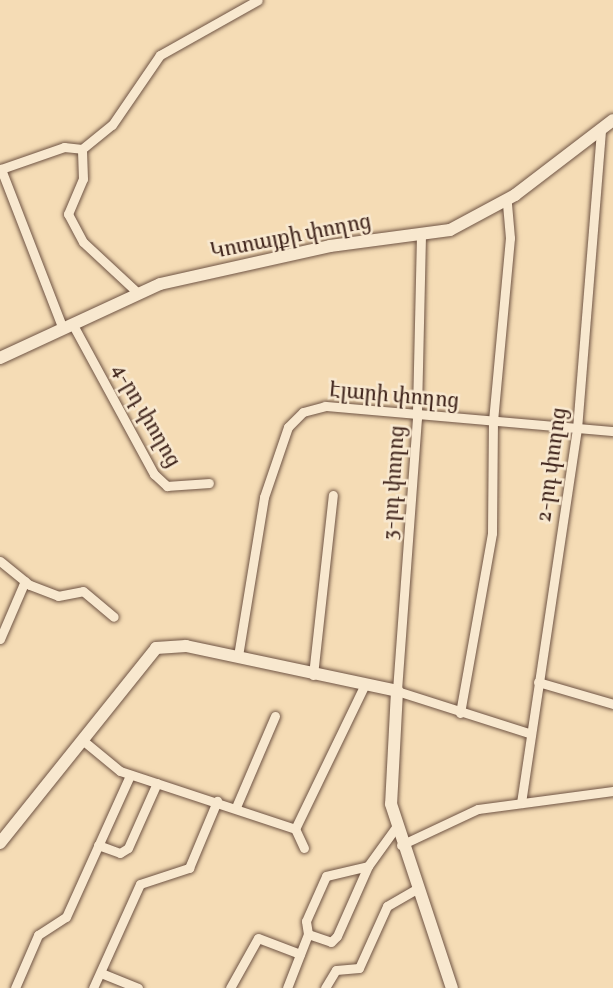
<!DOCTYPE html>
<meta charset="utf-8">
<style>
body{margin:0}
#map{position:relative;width:613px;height:988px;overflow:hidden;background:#f5dcb5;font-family:Vollkorn,"Noto Serif Armenian",serif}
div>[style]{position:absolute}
.roads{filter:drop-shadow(0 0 2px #6f5444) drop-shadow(0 0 2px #6f5444)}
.street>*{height:9px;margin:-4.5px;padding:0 4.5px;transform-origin:4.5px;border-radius:4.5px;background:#f8e8cf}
.secondary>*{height:12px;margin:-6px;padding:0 6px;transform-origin:6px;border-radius:6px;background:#f8e8cf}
span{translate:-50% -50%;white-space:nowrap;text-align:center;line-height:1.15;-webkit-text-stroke:5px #f8e8cf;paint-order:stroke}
.street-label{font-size:21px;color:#42271e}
</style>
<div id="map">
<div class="roads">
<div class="street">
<div style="left:421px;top:235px;width:183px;rotate:91.3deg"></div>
<div style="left:417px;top:418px;width:274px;rotate:94.2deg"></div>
<div style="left:397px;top:691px;width:139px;rotate:17.7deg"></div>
<div style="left:139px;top:294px;width:76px;rotate:-137.1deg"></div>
<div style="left:83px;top:242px;width:32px;rotate:-118deg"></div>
<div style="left:68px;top:214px;width:38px;rotate:-67deg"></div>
<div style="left:83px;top:179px;width:30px;rotate:-92deg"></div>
<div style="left:82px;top:149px;width:38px;rotate:-39deg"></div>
<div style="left:112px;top:125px;width:85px;rotate:-55.6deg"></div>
<div style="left:160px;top:55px;width:112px;rotate:-29.3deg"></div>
<div style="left:73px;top:325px;width:170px;rotate:61.5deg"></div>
<div style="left:154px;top:474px;width:18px;rotate:43deg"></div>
<div style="left:167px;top:486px;width:42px;rotate:-4.1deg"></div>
<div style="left:63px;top:329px;width:172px;rotate:-111.2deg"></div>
<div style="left:1px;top:169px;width:67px;rotate:-19.2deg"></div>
<div style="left:64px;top:147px;width:18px;rotate:6deg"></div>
<div style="left:0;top:561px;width:38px;rotate:39deg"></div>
<div style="left:30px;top:585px;width:30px;rotate:21deg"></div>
<div style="left:58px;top:596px;width:25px;rotate:-11deg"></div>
<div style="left:83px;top:591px;width:40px;rotate:40deg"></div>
<div style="left:0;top:639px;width:63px;rotate:-66.7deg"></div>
<div style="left:238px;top:656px;width:161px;rotate:-80.7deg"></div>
<div style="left:264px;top:497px;width:74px;rotate:-71.1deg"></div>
<div style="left:288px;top:427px;width:21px;rotate:-45deg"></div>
<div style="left:303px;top:412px;width:23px;rotate:-15deg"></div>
<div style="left:325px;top:406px;width:289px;rotate:5deg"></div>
<div style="left:313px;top:675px;width:181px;rotate:-83.7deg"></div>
<div style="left:538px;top:682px;width:78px;rotate:16.3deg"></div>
<div style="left:460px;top:713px;width:183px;rotate:-79.9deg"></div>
<div style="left:492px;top:533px;width:112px;rotate:-89.5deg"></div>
<div style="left:493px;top:421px;width:184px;rotate:-84.7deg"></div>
<div style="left:510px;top:238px;width:38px;rotate:-95deg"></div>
<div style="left:86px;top:743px;width:44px;rotate:39.5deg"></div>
<div style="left:120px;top:771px;width:184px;rotate:18.3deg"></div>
<div style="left:521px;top:803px;width:378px;rotate:-81.5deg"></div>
<div style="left:577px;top:429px;width:300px;rotate:-85.4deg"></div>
<div style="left:236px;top:807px;width:99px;rotate:-66.8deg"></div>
<div style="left:98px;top:845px;width:23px;rotate:20deg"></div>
<div style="left:120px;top:853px;width:9px;rotate:-32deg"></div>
<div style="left:128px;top:848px;width:71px;rotate:-66deg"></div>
<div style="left:401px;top:845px;width:85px;rotate:-25.1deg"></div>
<div style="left:478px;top:809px;width:136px;rotate:-7.6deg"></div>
<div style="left:304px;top:848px;width:21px;rotate:-115deg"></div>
<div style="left:295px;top:829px;width:161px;rotate:-64.2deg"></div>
<div style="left:308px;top:934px;width:13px;rotate:-99deg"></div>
<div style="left:306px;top:921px;width:49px;rotate:-66deg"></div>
<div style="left:326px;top:876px;width:43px;rotate:-13.4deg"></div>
<div style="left:101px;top:973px;width:40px;rotate:22deg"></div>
<div style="left:15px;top:988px;width:58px;rotate:-66.5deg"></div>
<div style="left:38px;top:935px;width:33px;rotate:-33deg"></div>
<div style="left:66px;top:917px;width:156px;rotate:-65.7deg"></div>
<div style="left:93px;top:988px;width:114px;rotate:-65.7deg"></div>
<div style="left:140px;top:884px;width:52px;rotate:-18.1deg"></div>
<div style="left:189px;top:868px;width:73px;rotate:-67.3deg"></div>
<div style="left:230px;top:988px;width:57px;rotate:-60.8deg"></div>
<div style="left:258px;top:938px;width:45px;rotate:20.9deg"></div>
<div style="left:287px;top:988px;width:58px;rotate:-68.7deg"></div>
<div style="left:308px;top:934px;width:24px;rotate:19deg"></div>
<div style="left:331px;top:942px;width:8px;rotate:-45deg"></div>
<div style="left:337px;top:936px;width:77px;rotate:-66.1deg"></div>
<div style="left:368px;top:866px;width:48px;rotate:-54.3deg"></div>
<div style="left:325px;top:988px;width:21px;rotate:-59deg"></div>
<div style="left:336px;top:970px;width:23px;rotate:-5deg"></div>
<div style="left:359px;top:968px;width:68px;rotate:-65.7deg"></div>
<div style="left:387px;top:906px;width:34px;rotate:-30deg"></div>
</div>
<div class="secondary">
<div style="left:0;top:358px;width:176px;rotate:-24.8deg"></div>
<div style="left:160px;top:284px;width:174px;rotate:-12.6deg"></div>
<div style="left:330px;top:246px;width:121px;rotate:-7.6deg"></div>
<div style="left:450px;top:230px;width:74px;rotate:-28.3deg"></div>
<div style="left:515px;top:195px;width:123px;rotate:-37.4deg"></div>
<div style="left:0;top:843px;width:250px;rotate:-51.3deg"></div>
<div style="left:156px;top:648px;width:30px;rotate:-4deg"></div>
<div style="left:186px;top:646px;width:216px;rotate:12deg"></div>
<div style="left:397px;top:691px;width:113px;rotate:93deg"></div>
<div style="left:391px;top:804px;width:194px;rotate:71.7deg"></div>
</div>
</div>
<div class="street-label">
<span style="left:291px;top:238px;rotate:-11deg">Կոտայքի փողոց</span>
<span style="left:394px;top:397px;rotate:5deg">Էլարի փողոց</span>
<span style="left:145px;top:416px;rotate:60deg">4-րդ փողոց</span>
<span style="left:553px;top:465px;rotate:-82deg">2-րդ փողոց</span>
<span style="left:395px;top:483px;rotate:-86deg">3-րդ փողոց</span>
</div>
</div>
